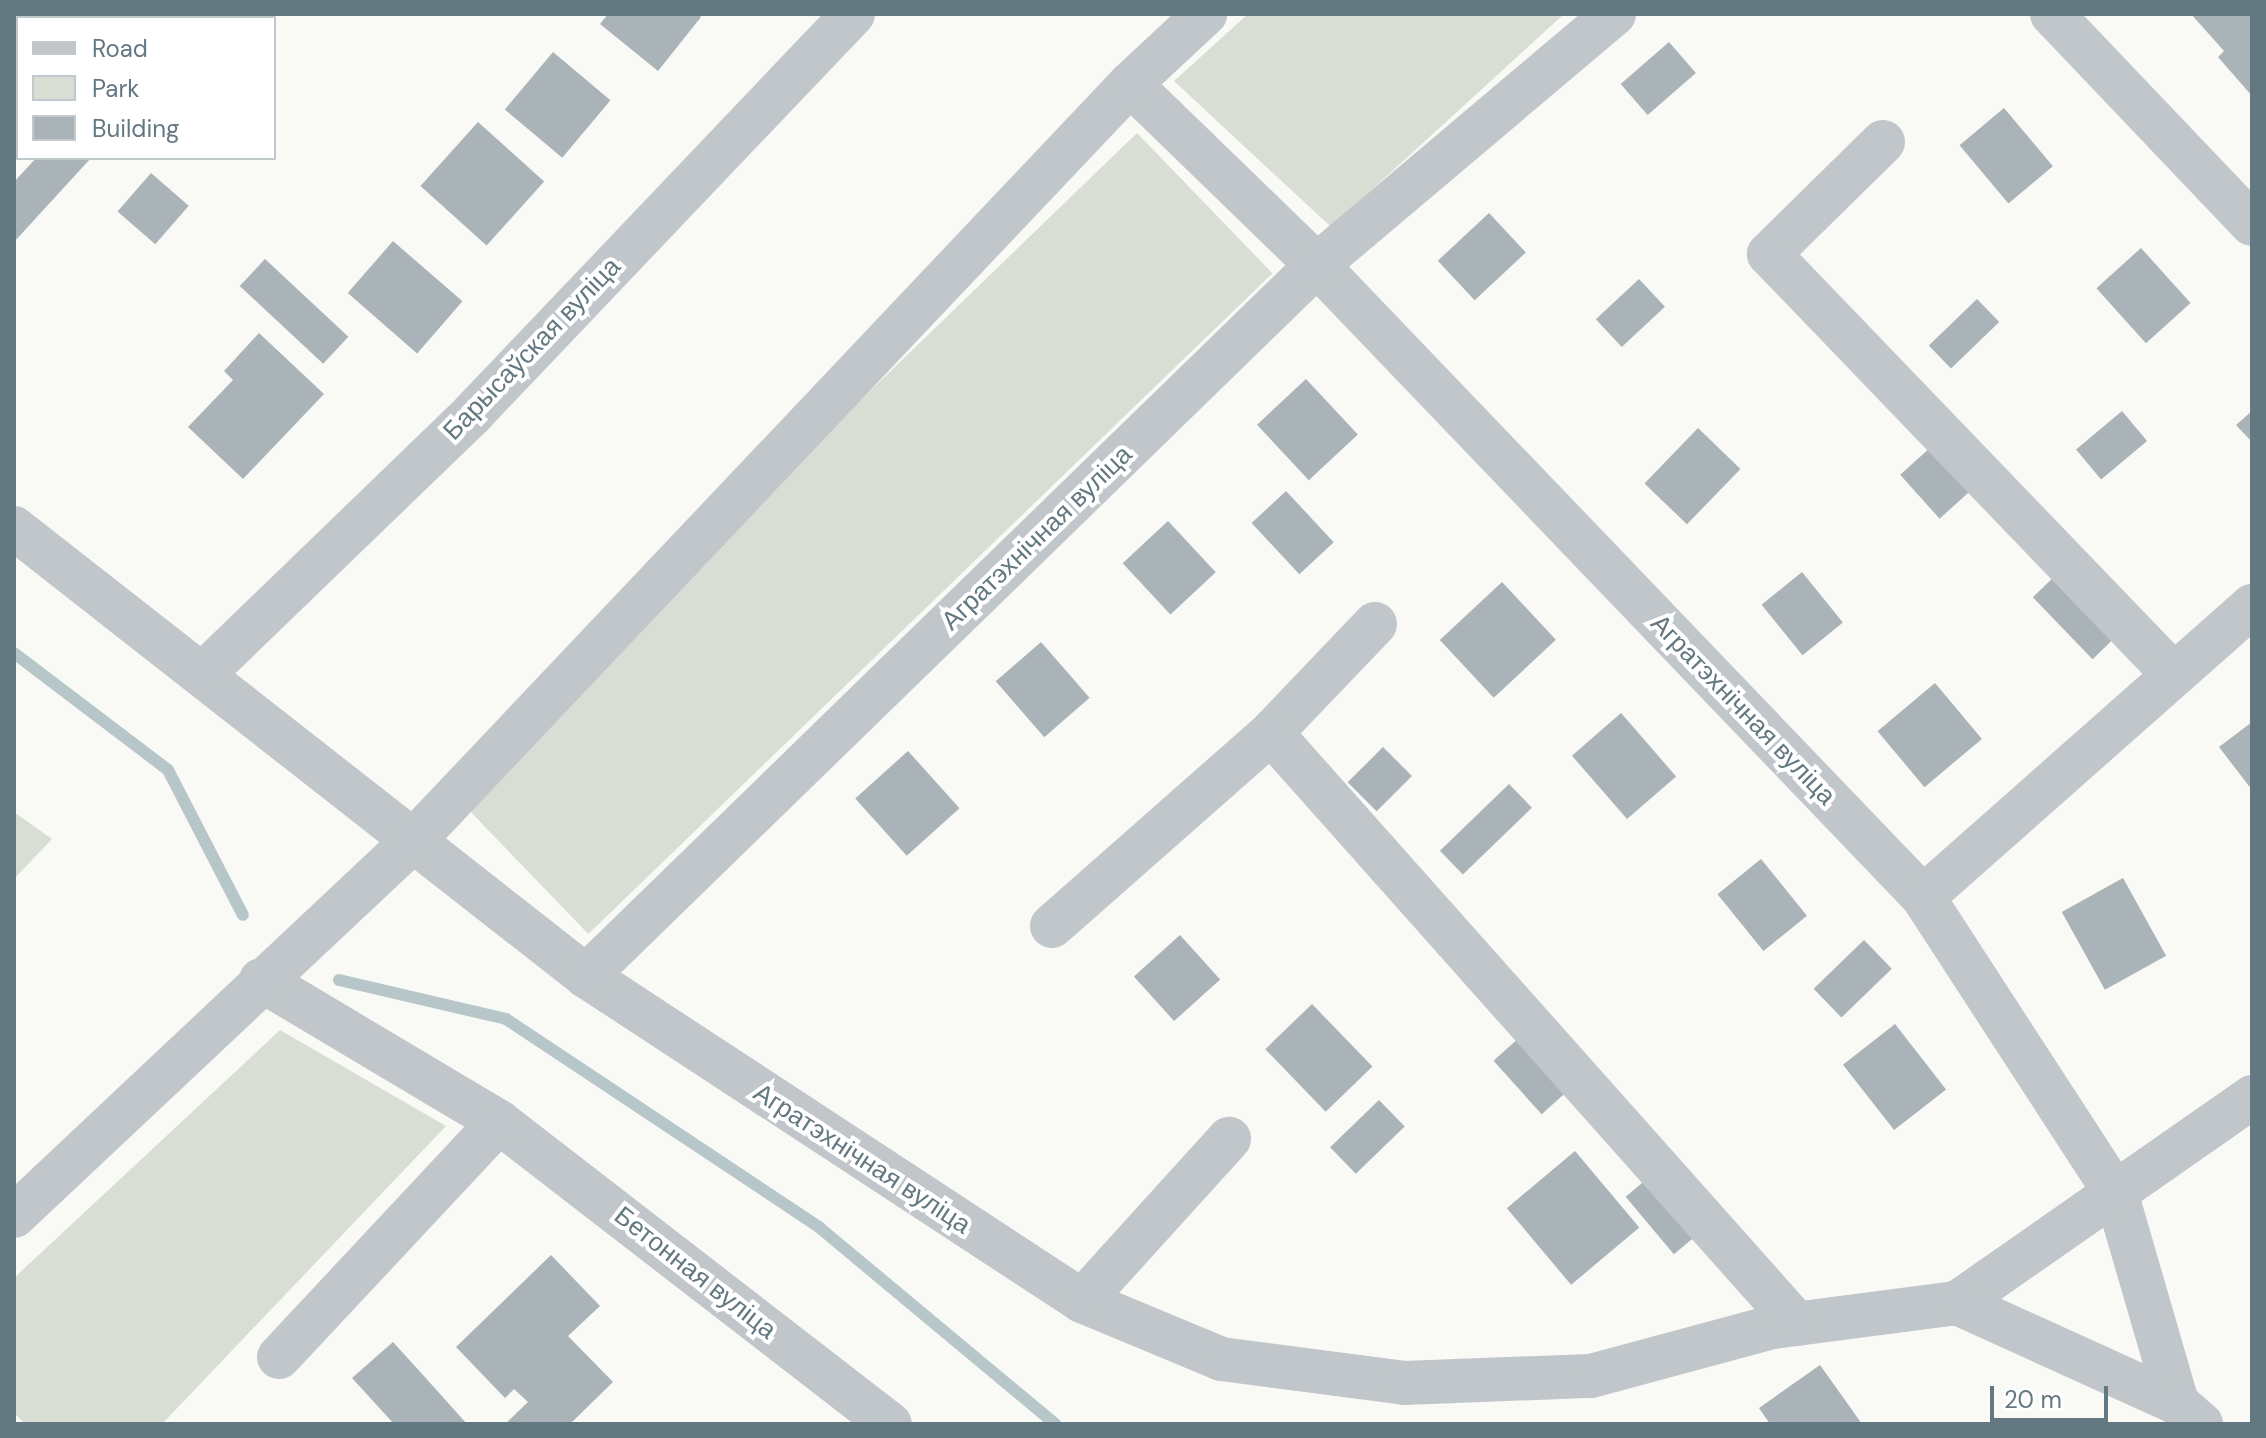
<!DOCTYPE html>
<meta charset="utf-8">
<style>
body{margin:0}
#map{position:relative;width:2266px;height:1438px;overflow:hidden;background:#f9f9f6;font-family:"DM Sans",sans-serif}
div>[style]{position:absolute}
.green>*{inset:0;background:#d9ded5;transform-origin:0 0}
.stream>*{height:12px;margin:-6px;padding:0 6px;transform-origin:6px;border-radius:6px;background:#b7c7c9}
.building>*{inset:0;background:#a9b3b8;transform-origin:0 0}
.minor>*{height:44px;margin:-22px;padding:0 22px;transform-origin:22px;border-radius:22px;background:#c0c6c9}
span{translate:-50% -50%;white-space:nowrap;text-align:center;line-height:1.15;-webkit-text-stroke:8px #fff;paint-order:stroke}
.street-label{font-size:26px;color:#647882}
.frame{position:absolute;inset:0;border:16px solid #647882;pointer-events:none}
.legend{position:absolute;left:16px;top:16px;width:260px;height:144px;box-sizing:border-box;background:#fff;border:2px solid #c1c9cd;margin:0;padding:10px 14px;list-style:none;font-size:24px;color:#647882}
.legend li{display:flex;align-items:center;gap:16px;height:40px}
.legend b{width:40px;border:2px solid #c1c9cd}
.scale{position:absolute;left:1990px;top:1386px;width:118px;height:36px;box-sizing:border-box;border:4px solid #647882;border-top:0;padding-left:10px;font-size:24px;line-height:28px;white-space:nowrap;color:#647882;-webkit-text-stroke:6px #fff;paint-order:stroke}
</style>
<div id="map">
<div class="green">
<div style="clip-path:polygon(1248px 14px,1564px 14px,1331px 227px,1174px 81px)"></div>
<div style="left:1137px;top:133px;width:195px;height:951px;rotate:46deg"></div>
<div style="clip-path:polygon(14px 812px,52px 839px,14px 879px)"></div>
<div style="clip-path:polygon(280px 1030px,446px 1126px,162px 1424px,25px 1424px,14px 1413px,14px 1278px)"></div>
</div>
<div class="stream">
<div style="left:14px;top:653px;width:193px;rotate:37.2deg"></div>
<div style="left:168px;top:770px;width:163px;rotate:62.7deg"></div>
<div style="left:339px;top:980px;width:171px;rotate:13.1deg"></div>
<div style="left:506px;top:1019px;width:377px;rotate:33.6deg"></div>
<div style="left:820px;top:1228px;width:306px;rotate:39.8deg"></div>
</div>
<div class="building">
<div style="clip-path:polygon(55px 14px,131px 14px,127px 18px)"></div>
<div style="clip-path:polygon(608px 14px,698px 14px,701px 17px,658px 71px,600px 24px)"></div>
<div style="clip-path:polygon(2191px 14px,2252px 14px,2252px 96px,2218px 57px,2224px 51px)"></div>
<div style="left:1669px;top:42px;width:41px;height:64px;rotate:49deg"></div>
<div style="left:553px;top:52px;width:75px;height:75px;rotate:40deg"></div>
<div style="left:2004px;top:108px;width:76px;height:58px;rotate:50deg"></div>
<div style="left:478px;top:122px;width:89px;height:86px;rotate:42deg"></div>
<div style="clip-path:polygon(36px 158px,91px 158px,14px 242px,14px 182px)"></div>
<div style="left:151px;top:173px;width:50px;height:51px;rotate:41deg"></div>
<div style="left:1489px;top:213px;width:54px;height:70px;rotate:47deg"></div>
<div style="left:393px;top:241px;width:92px;height:69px;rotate:41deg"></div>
<div style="left:2141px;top:248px;width:74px;height:60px;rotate:48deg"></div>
<div style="left:265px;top:259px;width:114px;height:37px;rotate:43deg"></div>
<div style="left:1639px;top:279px;width:38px;height:59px;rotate:47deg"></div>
<div style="left:1977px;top:299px;width:32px;height:67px;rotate:46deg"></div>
<div style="clip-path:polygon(259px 333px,324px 394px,243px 479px,188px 427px,233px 380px,224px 371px)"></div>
<div style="left:1306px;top:379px;width:76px;height:67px;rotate:47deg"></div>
<div style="left:2122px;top:411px;width:39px;height:60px;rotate:50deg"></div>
<div style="clip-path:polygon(2252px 411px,2252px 442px,2236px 425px)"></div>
<div style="left:1698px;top:428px;width:59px;height:77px;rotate:44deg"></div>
<div style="left:1941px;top:438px;width:59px;height:55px;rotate:48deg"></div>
<div style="left:1286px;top:491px;width:70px;height:47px;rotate:47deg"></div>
<div style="left:1168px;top:521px;width:70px;height:62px;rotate:47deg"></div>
<div style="left:1802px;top:572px;width:65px;height:52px;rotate:51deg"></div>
<div style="left:2058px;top:573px;width:86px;height:35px;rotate:46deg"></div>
<div style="left:1502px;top:582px;width:79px;height:85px;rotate:47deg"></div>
<div style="left:1041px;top:642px;width:74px;height:60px;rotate:49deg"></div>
<div style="left:1935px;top:683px;width:73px;height:75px;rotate:50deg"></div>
<div style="left:1621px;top:713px;width:84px;height:65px;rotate:49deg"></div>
<div style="clip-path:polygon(2252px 722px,2252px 790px,2219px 747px)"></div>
<div style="left:1383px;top:747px;width:41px;height:50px;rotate:45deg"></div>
<div style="left:908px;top:751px;width:77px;height:71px;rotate:48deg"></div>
<div style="left:1509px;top:784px;width:33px;height:96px;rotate:46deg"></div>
<div style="left:1761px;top:859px;width:73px;height:56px;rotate:51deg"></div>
<div style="left:2123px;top:878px;width:89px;height:70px;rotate:61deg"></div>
<div style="left:1180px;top:935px;width:60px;height:62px;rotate:48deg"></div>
<div style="left:1864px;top:940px;width:40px;height:70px;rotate:46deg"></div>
<div style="left:1312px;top:1004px;width:87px;height:65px;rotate:46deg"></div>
<div style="left:1895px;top:1024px;width:83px;height:66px;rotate:52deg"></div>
<div style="left:1521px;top:1036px;width:72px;height:37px;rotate:48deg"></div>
<div style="left:1379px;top:1100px;width:37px;height:68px;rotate:46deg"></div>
<div style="left:1575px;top:1151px;width:100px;height:89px;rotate:50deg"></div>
<div style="left:1654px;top:1173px;width:75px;height:37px;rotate:50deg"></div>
<div style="clip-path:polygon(551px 1255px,600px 1306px,568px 1336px,613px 1382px,570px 1424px,505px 1424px,528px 1402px,514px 1389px,505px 1398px,456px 1347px)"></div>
<div style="clip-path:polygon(393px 1342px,423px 1375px,467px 1424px,394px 1424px,352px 1378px)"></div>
<div style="clip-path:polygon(1820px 1365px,1862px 1424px,1770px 1424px,1759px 1408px)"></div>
</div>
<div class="minor">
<div style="left:2052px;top:14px;width:290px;rotate:46.4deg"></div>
<div style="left:1130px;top:84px;width:260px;rotate:44.1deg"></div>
<div style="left:1317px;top:265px;width:876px;rotate:46.2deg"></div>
<div style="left:1923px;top:897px;width:356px;rotate:57deg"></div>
<div style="left:2117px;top:1196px;width:216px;rotate:73.8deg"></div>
<div style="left:1883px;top:142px;width:160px;rotate:135.5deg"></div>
<div style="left:1769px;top:254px;width:584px;rotate:46.11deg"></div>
<div style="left:14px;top:528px;width:727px;rotate:38.07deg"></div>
<div style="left:586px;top:976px;width:593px;rotate:33.23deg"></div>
<div style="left:1082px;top:1301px;width:151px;rotate:22.6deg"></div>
<div style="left:1221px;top:1359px;width:186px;rotate:7.4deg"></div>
<div style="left:1405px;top:1383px;width:186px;rotate:-2.2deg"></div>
<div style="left:1591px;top:1376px;width:188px;rotate:-15.1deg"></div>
<div style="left:1772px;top:1327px;width:187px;rotate:-7.4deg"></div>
<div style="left:1957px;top:1303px;width:360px;rotate:-34.9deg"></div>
<div style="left:1375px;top:624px;width:151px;rotate:133.7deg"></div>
<div style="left:1271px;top:733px;width:791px;rotate:48.33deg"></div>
<div style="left:202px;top:675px;width:377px;rotate:-44deg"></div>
<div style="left:473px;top:413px;width:551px;rotate:-46.4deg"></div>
<div style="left:1923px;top:897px;width:439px;rotate:-41.5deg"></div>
<div style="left:1052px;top:926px;width:292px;rotate:-41.4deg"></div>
<div style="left:586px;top:976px;width:1020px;rotate:-44.21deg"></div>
<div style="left:1317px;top:265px;width:389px;rotate:-40.2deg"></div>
<div style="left:261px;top:980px;width:277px;rotate:30.8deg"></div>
<div style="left:499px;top:1122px;width:494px;rotate:37.7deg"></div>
<div style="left:14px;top:1216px;width:552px;rotate:-43.24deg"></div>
<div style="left:416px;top:838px;width:1038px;rotate:-46.56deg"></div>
<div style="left:1130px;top:84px;width:103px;rotate:-43deg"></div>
<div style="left:1082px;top:1301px;width:219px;rotate:-47.8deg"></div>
<div style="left:1957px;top:1303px;width:242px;rotate:24.4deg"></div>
<div style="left:2177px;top:1403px;width:32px;rotate:41deg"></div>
<div style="left:279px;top:1357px;width:322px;rotate:-46.9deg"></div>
</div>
<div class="street-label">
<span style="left:532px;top:349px;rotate:-46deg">Барысаўская вуліца</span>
<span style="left:1037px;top:538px;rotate:-44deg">Агратэхнічная вуліца</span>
<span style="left:1743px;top:710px;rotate:46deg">Агратэхнічная вуліца</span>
<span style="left:862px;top:1159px;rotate:33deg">Агратэхнічная вуліца</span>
<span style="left:695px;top:1273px;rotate:38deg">Бетонная вуліца</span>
</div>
<div class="frame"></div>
<ul class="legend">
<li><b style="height:10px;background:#c0c6c9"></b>Road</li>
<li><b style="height:22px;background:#d9ded5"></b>Park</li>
<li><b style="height:22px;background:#a9b3b8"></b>Building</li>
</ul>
<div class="scale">20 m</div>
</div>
